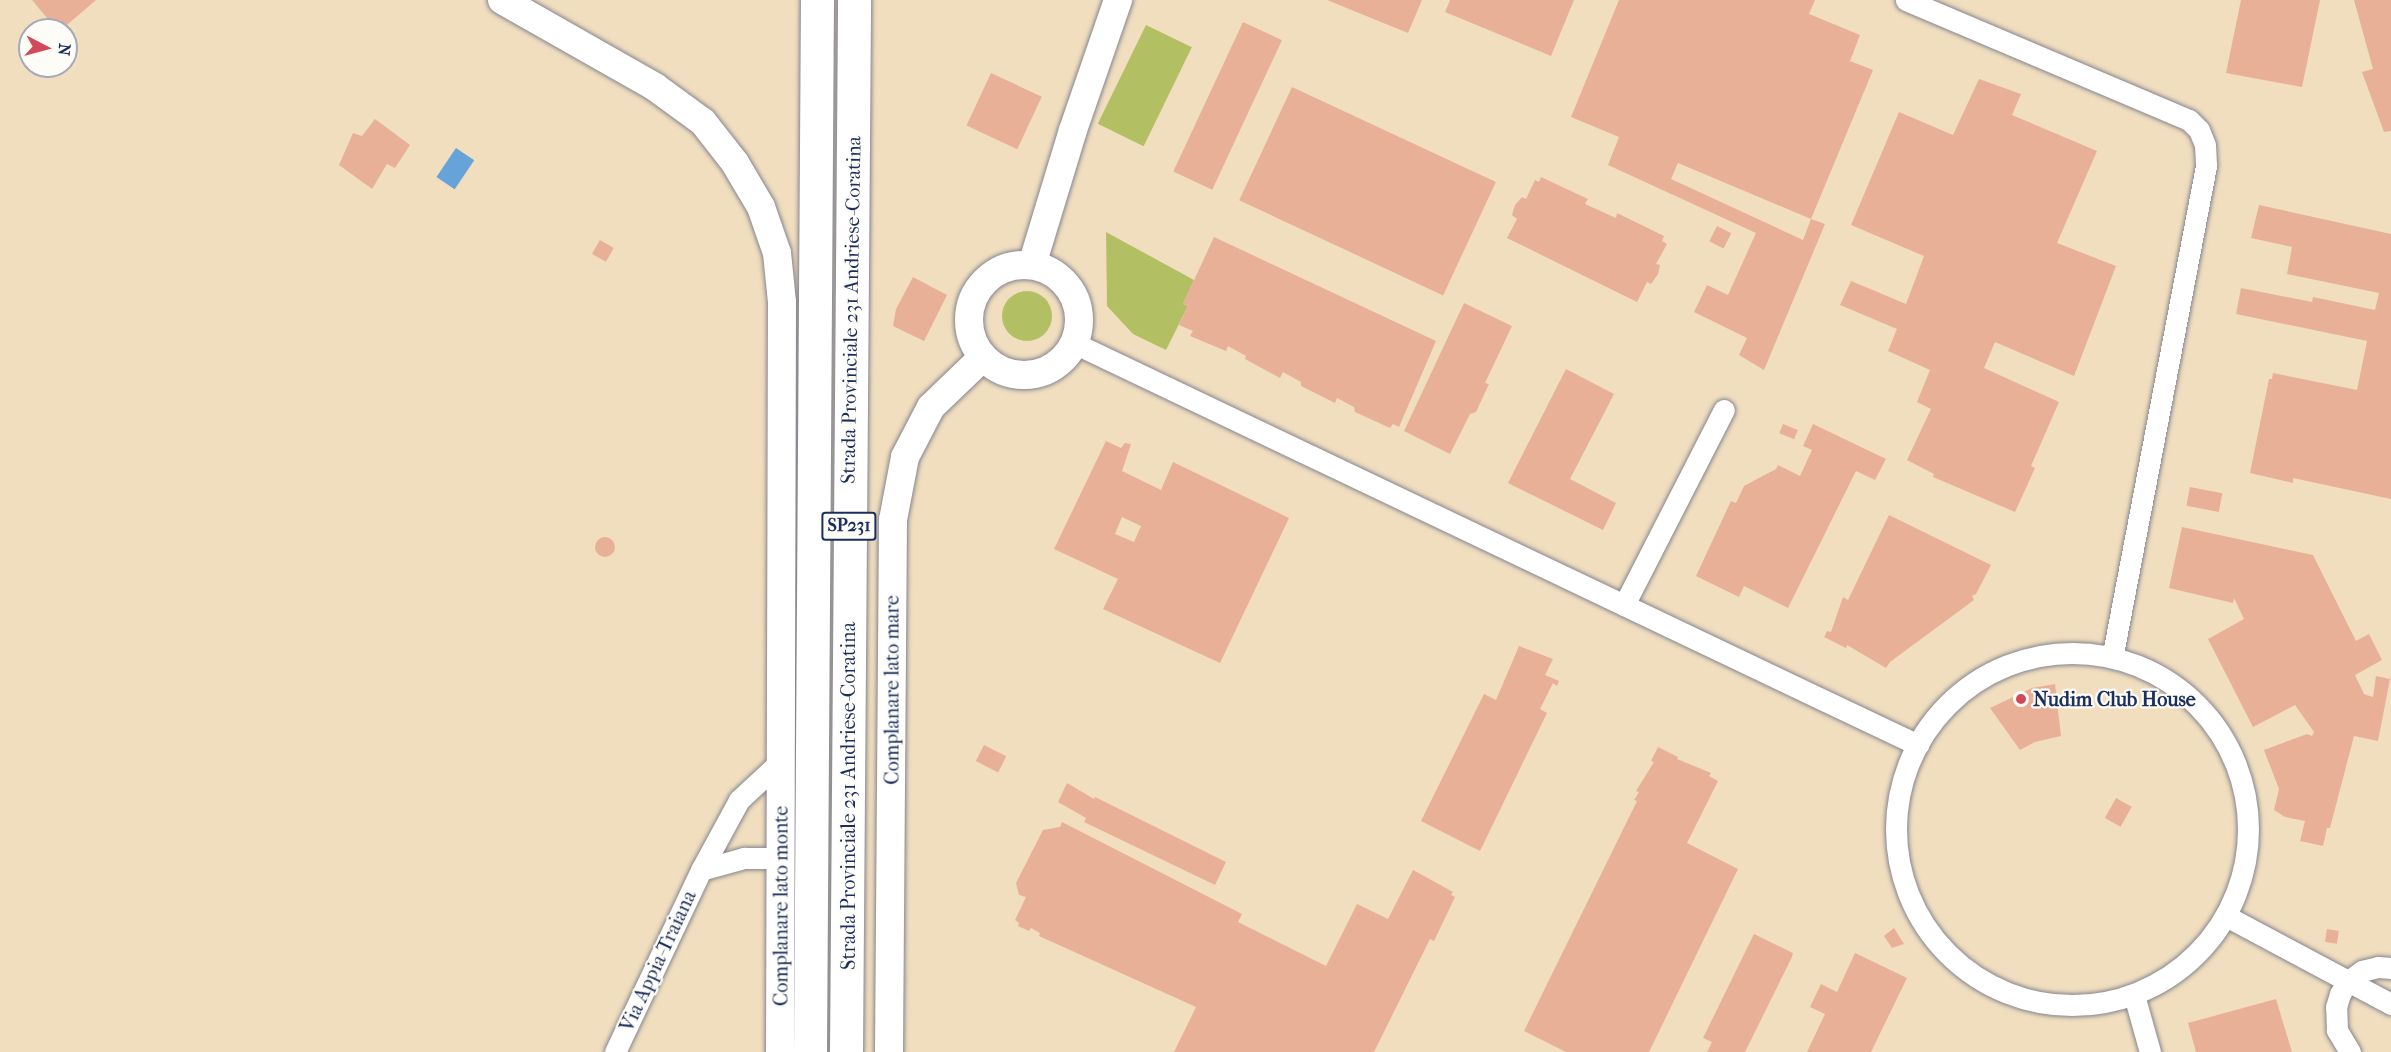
<!DOCTYPE html>
<style>
body{margin:0}
#map{position:relative;width:2391px;height:1052px;overflow:hidden;background:#f1debf;font-family:"IM FELL French Canon",serif}
div>[style]{position:absolute}
.green>*{inset:0;background:#b2c063;transform-origin:0 0}
.round{border-radius:50%}
.water>*{inset:0;background:#66a3d8;transform-origin:0 0}
.building>*{inset:0;background:#e8b097;transform-origin:0 0}
.roads{filter:drop-shadow(0 0 2px #86868e) drop-shadow(0 0 2px #86868e)}
.street>*{height:21px;margin:-10.5px;padding:0 10.5px;transform-origin:10.5px;border-radius:10.5px;background:#fff}
.street>.ring{margin:-10.5px;padding:0;box-sizing:content-box;background:none;border:21px solid #fff;border-radius:50%}
.secondary>*{height:28px;margin:-14px;padding:0 14px;transform-origin:14px;border-radius:14px;background:#fff}
.secondary>.ring{margin:-14px;padding:0;box-sizing:content-box;background:none;border:28px solid #fff;border-radius:50%}
.highway>*{height:33px;margin:-16.5px;padding:0 16.5px;transform-origin:16.5px;border-radius:16.5px;background:#fff}
.dots>*{width:16px;height:16px;translate:-50% -50%;box-sizing:border-box;border:3px solid #fdfcf7;border-radius:50%}
span{translate:-50% -50%;white-space:nowrap;text-align:center;line-height:1.15;-webkit-text-stroke:4.5px #fdfcf7;paint-order:stroke}
.shield-label span{padding:2px 4px;background:#fdfcf7;border:2px solid;border-radius:4px;-webkit-text-stroke-width:0}
.shield-label{font-size:18px;color:#1b2f5e;font-weight:700}
.street-label{font-size:20px;color:#1b2f5e}
.poi-label{font-size:20px;color:#1b2f5e;font-weight:700}
.left{translate:0 -50%;text-align:left}
.north{position:absolute;left:18px;top:18px;width:60px;height:60px;box-sizing:border-box;background:#fdfcf7;border:2px solid #a3aaba;border-radius:50%;rotate:96deg;font-size:16px;font-weight:700;line-height:24px;text-align:center;color:#1b2f5e}
.north::after{content:'';display:block;margin:auto;width:21px;height:27px;background:#d1495b;clip-path:polygon(50% 0,100% 100%,50% 72%,0 100%)}
</style>
<div id="map">
<div class="green">
<div style="left:1146px;top:25px;width:51px;height:110px;rotate:26deg"></div>
<div style="clip-path:polygon(1106px 232px,1194px 280px,1183px 304px,1188px 306px,1166px 350px,1133px 334px,1107px 306px)"></div>
<div class="round" style="left:1002px;top:291px;width:50px;height:50px"></div>
</div>
<div class="water">
<div style="left:456px;top:148px;width:22px;height:35px;rotate:34deg"></div>
</div>
<div class="building">
<div style="clip-path:polygon(32px 0,96px 0,61px 30px,57px 30px)"></div>
<div style="clip-path:polygon(1327px 0,1422px 0,1408px 33px)"></div>
<div style="clip-path:polygon(1450px 0,1574px 0,1551px 56px,1445px 12px)"></div>
<div style="clip-path:polygon(1619px 0,1815px 0,1809px 14px,1860px 35px,1850px 61px,1873px 70px,1811px 219px,1678px 163px,1671px 179px,1803px 240px,1811px 219px,1825px 224px,1764px 370px,1739px 355px,1747px 338px,1694px 312px,1707px 285px,1728px 295px,1756px 233px,1608px 165px,1619px 137px,1571px 117px)"></div>
<div style="clip-path:polygon(2241px 0,2320px 0,2302px 87px,2226px 73px)"></div>
<div style="clip-path:polygon(2354px 0,2391px 0,2391px 131px,2384px 132px,2362px 72px,2373px 69px)"></div>
<div style="left:1243px;top:22px;width:43px;height:165px;rotate:25deg"></div>
<div style="left:991px;top:73px;width:56px;height:58px;rotate:25deg"></div>
<div style="clip-path:polygon(1979px 79px,2021px 94px,2012px 115px,2097px 151px,2057px 243px,2116px 266px,2074px 376px,1995px 342px,1984px 368px,2059px 402px,2031px 466px,2035px 468px,2015px 512px,1933px 477px,1934px 474px,1907px 460px,1931px 409px,1917px 402px,1930px 370px,1888px 351px,1897px 329px,1840px 305px,1851px 281px,1906px 304px,1924px 256px,1851px 225px,1899px 112px,1953px 135px)"></div>
<div style="left:1292px;top:87px;width:225px;height:125px;rotate:25deg"></div>
<div style="clip-path:polygon(375px 119px,410px 145px,395px 168px,387px 164px,372px 189px,339px 165px,353px 133px,362px 136px)"></div>
<div style="clip-path:polygon(1541px 177px,1588px 199px,1585px 204px,1616px 218px,1617px 213px,1664px 236px,1662px 241px,1667px 244px,1656px 264px,1660px 265px,1658px 274px,1651px 284px,1647px 282px,1637px 302px,1507px 238px,1517px 219px,1512px 215px,1515px 205px,1522px 197px,1526px 199px,1535px 180px,1539px 182px)"></div>
<div style="clip-path:polygon(2259px 205px,2391px 234px,2391px 499px,2293px 478px,2293px 483px,2250px 473px,2269px 379px,2272px 379px,2273px 373px,2357px 390px,2367px 341px,2236px 314px,2241px 288px,2312px 302px,2313px 297px,2375px 310px,2379px 293px,2287px 274px,2292px 247px,2251px 238px)"></div>
<div style="left:1717px;top:226px;width:16px;height:17px;rotate:27deg"></div>
<div style="clip-path:polygon(1214px 237px,1436px 341px,1399px 427px,1393px 424px,1390px 428px,1355px 412px,1354px 407px,1337px 398px,1335px 403px,1301px 386px,1301px 382px,1283px 372px,1280px 378px,1245px 359px,1246px 356px,1228px 346px,1226px 351px,1190px 336px,1193px 331px,1179px 325px,1188px 306px,1183px 304px)"></div>
<div style="left:600px;top:240px;width:16px;height:16px;rotate:30deg"></div>
<div style="clip-path:polygon(913px 277px,947px 295px,924px 341px,893px 326px,896px 309px)"></div>
<div style="clip-path:polygon(1464px 303px,1512px 326px,1485px 383px,1489px 384px,1476px 412px,1470px 414px,1450px 454px,1404px 431px)"></div>
<div style="clip-path:polygon(1566px 369px,1614px 394px,1570px 479px,1616px 503px,1603px 530px,1508px 483px)"></div>
<div style="left:1783px;top:424px;width:16px;height:10px;rotate:22deg"></div>
<div style="clip-path:polygon(1813px 424px,1886px 459px,1875px 480px,1856px 471px,1788px 608px,1744px 586px,1739px 597px,1696px 576px,1731px 501px,1736px 503px,1744px 486px,1776px 469px,1778px 465px,1800px 476px,1812px 450px,1803px 446px)"></div>
<div style="clip-path:polygon(evenodd,1106px 441px,1121px 448px,1125px 443px,1131px 444px,1122px 471px,1161px 490px,1173px 462px,1289px 518px,1220px 663px,1103px 609px,1118px 579px,1054px 549px,1106px 441px,1122px 517px,1141px 526px,1134px 542px,1115px 534px,1122px 517px)"></div>
<div style="left:2190px;top:487px;width:33px;height:19px;rotate:11deg"></div>
<div style="clip-path:polygon(1889px 515px,1991px 565px,1976px 594px,1972px 596px,1974px 600px,1890px 662px,1886px 668px,1847px 645px,1846px 648px,1824px 637px,1827px 631px,1831px 632px,1843px 597px,1848px 600px)"></div>
<div style="clip-path:polygon(2182px 527px,2313px 555px,2356px 641px,2369px 634px,2382px 660px,2355px 675px,2364px 694px,2373px 697px,2376px 676px,2390px 679px,2378px 741px,2354px 736px,2330px 828px,2327px 828px,2323px 846px,2300px 841px,2305px 821px,2285px 817px,2274px 810px,2279px 789px,2264px 750px,2307px 734px,2312px 736px,2314px 732px,2295px 705px,2253px 727px,2208px 639px,2244px 619px,2234px 598px,2233px 603px,2169px 588px)"></div>
<div class="round" style="left:595px;top:537px;width:20px;height:20px"></div>
<div style="clip-path:polygon(1519px 646px,1553px 659px,1545px 675px,1559px 681px,1557px 686px,1553px 683px,1540px 709px,1547px 713px,1480px 851px,1421px 821px,1484px 694px,1496px 700px)"></div>
<div style="clip-path:polygon(2055px 684px,2061px 736px,2035px 742px,2020px 750px,1990px 708px,2032px 688px)"></div>
<div style="left:984px;top:745px;width:25px;height:18px;rotate:27deg"></div>
<div style="clip-path:polygon(1658px 747px,1678px 757px,1677px 759px,1711px 773px,1709px 776px,1718px 781px,1687px 843px,1738px 869px,1649px 1052px,1566px 1052px,1524px 1031px,1637px 801px,1634px 800px,1639px 792px,1636px 791px,1654px 762px,1651px 761px)"></div>
<div style="clip-path:polygon(1067px 783px,1094px 799px,1095px 797px,1226px 862px,1215px 885px,1084px 822px,1086px 818px,1058px 802px)"></div>
<div style="left:2116px;top:798px;width:18px;height:23px;rotate:29deg"></div>
<div style="clip-path:polygon(1062px 822px,1242px 914px,1238px 922px,1326px 966px,1357px 904px,1388px 919px,1413px 870px,1453px 892px,1451px 895px,1455px 897px,1434px 941px,1430px 939px,1374px 1052px,1174px 1052px,1196px 1007px,1039px 936px,1040px 933px,1031px 928px,1029px 931px,1018px 926px,1019px 923px,1015px 920px,1026px 897px,1019px 895px,1016px 883px,1043px 830px,1060px 827px)"></div>
<div style="clip-path:polygon(1894px 928px,1904px 944px,1892px 948px,1884px 936px)"></div>
<div style="left:2327px;top:929px;width:12px;height:13px;rotate:9deg"></div>
<div style="clip-path:polygon(1754px 934px,1793px 953px,1792px 957px,1745px 1052px,1707px 1052px,1712px 1042px,1703px 1038px)"></div>
<div style="clip-path:polygon(1855px 953px,1907px 978px,1871px 1052px,1807px 1052px,1825px 1014px,1810px 1007px,1821px 984px,1837px 992px)"></div>
<div style="clip-path:polygon(2276px 999px,2292px 1052px,2196px 1052px,2188px 1023px)"></div>
</div>
<div class="roads">
<div class="street">
<div style="left:1906px;top:0;width:307px;rotate:23deg"></div>
<div style="left:2189px;top:120px;width:14px;rotate:45deg"></div>
<div style="left:2199px;top:130px;width:16px;rotate:68deg"></div>
<div style="left:2205px;top:145px;width:21px;rotate:87deg"></div>
<div style="left:2206px;top:166px;width:500px;rotate:100.8deg"></div>
<div style="left:1074px;top:343px;width:935px;rotate:25.47deg"></div>
<div style="left:1624px;top:605px;width:219px;rotate:-62.9deg"></div>
<div class="ring" style="left:1896px;top:653px;width:331px;height:331px"></div>
<div style="left:701px;top:870px;width:45px;rotate:-15.6deg"></div>
<div style="left:744px;top:858px;width:38px"></div>
<div style="left:2226px;top:916px;width:187px;rotate:28.1deg"></div>
<div style="left:2134px;top:995px;width:59px;rotate:74.3deg"></div>
<div style="left:615px;top:1052px;width:201px;rotate:-64.7deg"></div>
<div style="left:701px;top:870px;width:80px;rotate:-61.5deg"></div>
<div style="left:739px;top:800px;width:59px;rotate:-42.9deg"></div>
<div style="left:2350px;top:1052px;width:26px;rotate:-121deg"></div>
<div style="left:2337px;top:1030px;width:23px;rotate:-92deg"></div>
<div style="left:2336px;top:1007px;width:14px;rotate:-73deg"></div>
<div style="left:2340px;top:994px;width:14px;rotate:-60deg"></div>
<div style="left:2347px;top:982px;width:19px;rotate:-36deg"></div>
<div style="left:2362px;top:971px;width:16px;rotate:-14deg"></div>
<div style="left:2378px;top:967px;width:13px;rotate:4deg"></div>
</div>
<div class="secondary">
<div style="left:502px;top:0;width:176px;rotate:29.6deg"></div>
<div style="left:655px;top:87px;width:59px;rotate:36.1deg"></div>
<div style="left:703px;top:122px;width:52px;rotate:52deg"></div>
<div style="left:735px;top:163px;width:51px;rotate:59.4deg"></div>
<div style="left:761px;top:207px;width:49px;rotate:70.8deg"></div>
<div style="left:777px;top:253px;width:49px;rotate:84.2deg"></div>
<div style="left:782px;top:302px;width:750px;rotate:90.15deg"></div>
<div class="ring" style="left:969px;top:265px;width:82px;height:82px"></div>
<div style="left:1032px;top:265px;width:141px;rotate:-73.1deg"></div>
<div style="left:1073px;top:130px;width:138px;rotate:-70.9deg"></div>
<div style="left:889px;top:1052px;width:532px;rotate:-89.57deg"></div>
<div style="left:893px;top:520px;width:64px;rotate:-79.2deg"></div>
<div style="left:905px;top:457px;width:56px;rotate:-62.5deg"></div>
<div style="left:931px;top:407px;width:72px;rotate:-43.9deg"></div>
</div>
<div class="highway">
<div style="left:810px;top:1052px;width:1052px;rotate:-89.62deg"></div>
<div style="left:846px;top:1052px;width:1052px;rotate:-89.56deg"></div>
</div>
</div>
<div class="dots">
<div style="left:2021px;top:699px;background:#d1495b"></div>
</div>
<div class="shield-label">
<span style="left:849px;top:526px">SP231</span>
</div>
<div class="street-label">
<span style="left:851px;top:310px;rotate:-89deg">Strada Provinciale 231 Andriese-Coratina</span>
<span style="left:892px;top:690px;rotate:-90deg">Complanare lato mare</span>
<span style="left:848px;top:796px;rotate:-90deg">Strada Provinciale 231 Andriese-Coratina</span>
<span style="left:781px;top:906px;rotate:-90deg">Complanare lato monte</span>
<span style="left:658px;top:961px;rotate:-65deg">Via Appia-Traiana</span>
</div>
<div class="poi-label">
<span class="left" style="left:2033px;top:699px">Nudim Club House</span>
</div>
<div class="north">N</div>
</div>
